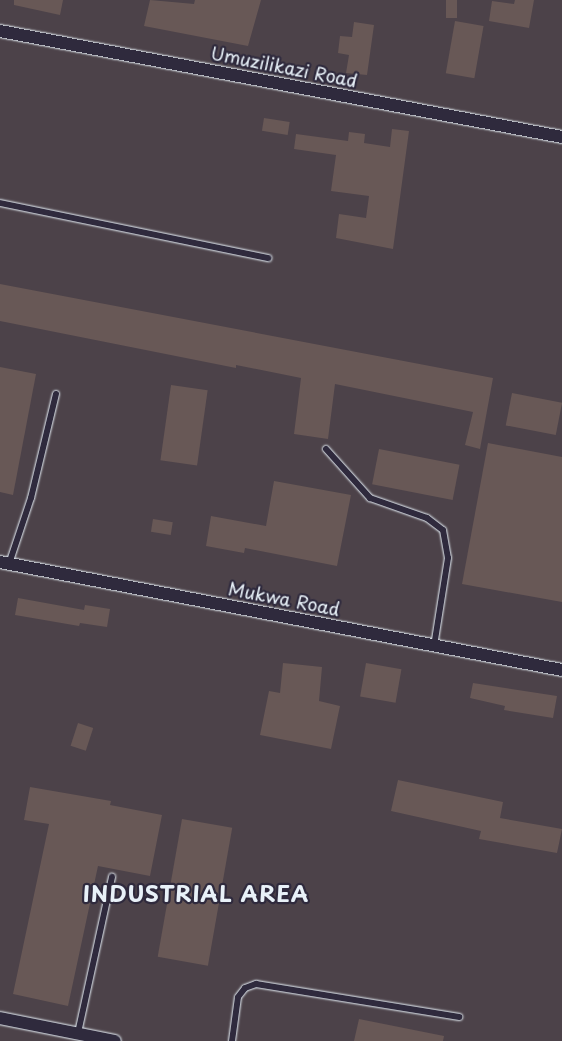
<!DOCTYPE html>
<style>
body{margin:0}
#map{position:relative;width:562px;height:1041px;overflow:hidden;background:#403844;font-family:"Playpen Sans",sans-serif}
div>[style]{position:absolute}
.built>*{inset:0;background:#4c4249;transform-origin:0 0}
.building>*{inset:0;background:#685856;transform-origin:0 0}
.roads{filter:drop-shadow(0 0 1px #e8f1f8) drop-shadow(0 0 1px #e8f1f8)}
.lane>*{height:6px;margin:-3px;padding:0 3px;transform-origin:3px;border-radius:3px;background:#2f2a3d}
.street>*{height:12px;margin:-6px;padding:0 6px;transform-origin:6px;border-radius:6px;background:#2f2a3d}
span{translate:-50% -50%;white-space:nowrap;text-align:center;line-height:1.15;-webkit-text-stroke:4.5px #2f2a3d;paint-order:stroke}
.street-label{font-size:18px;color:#e8f1f8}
.district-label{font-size:22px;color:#e8f1f8;font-weight:700;letter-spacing:1px}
</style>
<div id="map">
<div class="built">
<div style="left:0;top:0;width:562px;height:1041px"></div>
</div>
<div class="building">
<div style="clip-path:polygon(14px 0,63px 0,60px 15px,14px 5px)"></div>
<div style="clip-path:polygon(150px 0,194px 4px,195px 0,261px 0,248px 46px,144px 26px)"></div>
<div style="left:446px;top:0;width:11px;height:18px"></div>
<div style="clip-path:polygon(515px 0,534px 0,529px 28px,489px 21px,492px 1px,514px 4px)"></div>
<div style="left:455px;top:21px;width:29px;height:53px;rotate:10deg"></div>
<div style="clip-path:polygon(354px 22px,374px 25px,367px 75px,346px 73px,349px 55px,338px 53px,340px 36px,352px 37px)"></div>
<div style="left:264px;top:118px;width:26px;height:13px;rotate:9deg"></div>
<div style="clip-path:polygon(392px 129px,409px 131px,393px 249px,336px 238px,339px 214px,366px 218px,369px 196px,331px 191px,336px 155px,294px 149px,296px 134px,348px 141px,349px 132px,365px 134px,364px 143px,390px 147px)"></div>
<div style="clip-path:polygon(0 284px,493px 378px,480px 449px,465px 445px,473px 412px,335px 384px,328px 439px,294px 434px,301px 378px,236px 365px,236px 368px,0 321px)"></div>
<div style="clip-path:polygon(0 367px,36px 374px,13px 495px,0 492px)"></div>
<div style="left:171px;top:385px;width:37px;height:76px;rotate:8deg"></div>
<div style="left:512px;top:393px;width:51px;height:33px;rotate:11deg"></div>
<div style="clip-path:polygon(488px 443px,562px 457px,562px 602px,462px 584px)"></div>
<div style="left:379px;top:449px;width:82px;height:36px;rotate:11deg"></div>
<div style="clip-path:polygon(274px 481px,351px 495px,337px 566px,245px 548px,244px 553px,206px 546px,211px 516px,266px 526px)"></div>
<div style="left:153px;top:519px;width:20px;height:13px;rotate:9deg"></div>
<div style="clip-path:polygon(18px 598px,84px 610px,85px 605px,110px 609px,107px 627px,80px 623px,79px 626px,15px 615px)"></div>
<div style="clip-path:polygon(283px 663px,322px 667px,319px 701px,340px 706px,331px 749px,260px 735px,269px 691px,280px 693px)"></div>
<div style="left:366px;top:663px;width:36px;height:34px;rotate:10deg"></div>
<div style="clip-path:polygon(473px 683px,557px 696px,553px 718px,504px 710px,505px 706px,470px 698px)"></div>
<div style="left:78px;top:723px;width:16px;height:24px;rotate:18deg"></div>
<div style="clip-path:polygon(398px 780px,503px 802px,500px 818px,562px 829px,557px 853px,479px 839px,481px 831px,391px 811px)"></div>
<div style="clip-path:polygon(30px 787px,111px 801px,110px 805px,162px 815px,150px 876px,98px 866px,68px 1006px,13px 994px,49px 824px,24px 820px)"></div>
<div style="left:182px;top:819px;width:51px;height:140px;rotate:10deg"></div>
<div style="clip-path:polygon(359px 1019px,444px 1036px,443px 1041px,354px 1041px)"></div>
</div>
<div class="roads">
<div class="lane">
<div style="left:0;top:203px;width:274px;rotate:11.6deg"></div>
<div style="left:326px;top:449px;width:66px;rotate:48.1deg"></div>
<div style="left:370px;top:498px;width:60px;rotate:19.3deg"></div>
<div style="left:427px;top:518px;width:20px;rotate:37deg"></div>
<div style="left:443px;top:530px;width:28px;rotate:80deg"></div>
<div style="left:448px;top:558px;width:89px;rotate:99deg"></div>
<div style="left:9px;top:564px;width:70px;rotate:-71.6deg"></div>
<div style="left:31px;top:498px;width:107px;rotate:-76.5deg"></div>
<div style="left:78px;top:1033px;width:160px;rotate:-77.7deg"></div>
<div style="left:232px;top:1041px;width:44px;rotate:-82.2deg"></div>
<div style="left:238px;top:997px;width:11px;rotate:-52deg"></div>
<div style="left:245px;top:988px;width:12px;rotate:-20deg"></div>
<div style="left:256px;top:984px;width:206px;rotate:9.2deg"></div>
</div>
<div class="street">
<div style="left:0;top:31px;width:572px;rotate:10.68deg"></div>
<div style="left:0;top:562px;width:572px;rotate:10.88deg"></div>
<div style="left:0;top:1018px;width:117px;rotate:11.3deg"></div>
</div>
</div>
<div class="street-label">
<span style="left:284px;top:67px;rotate:11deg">Umuzilikazi Road</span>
<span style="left:284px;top:599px;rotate:11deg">Mukwa Road</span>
</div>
<div class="district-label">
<span style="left:196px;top:893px">INDUSTRIAL AREA</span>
</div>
</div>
